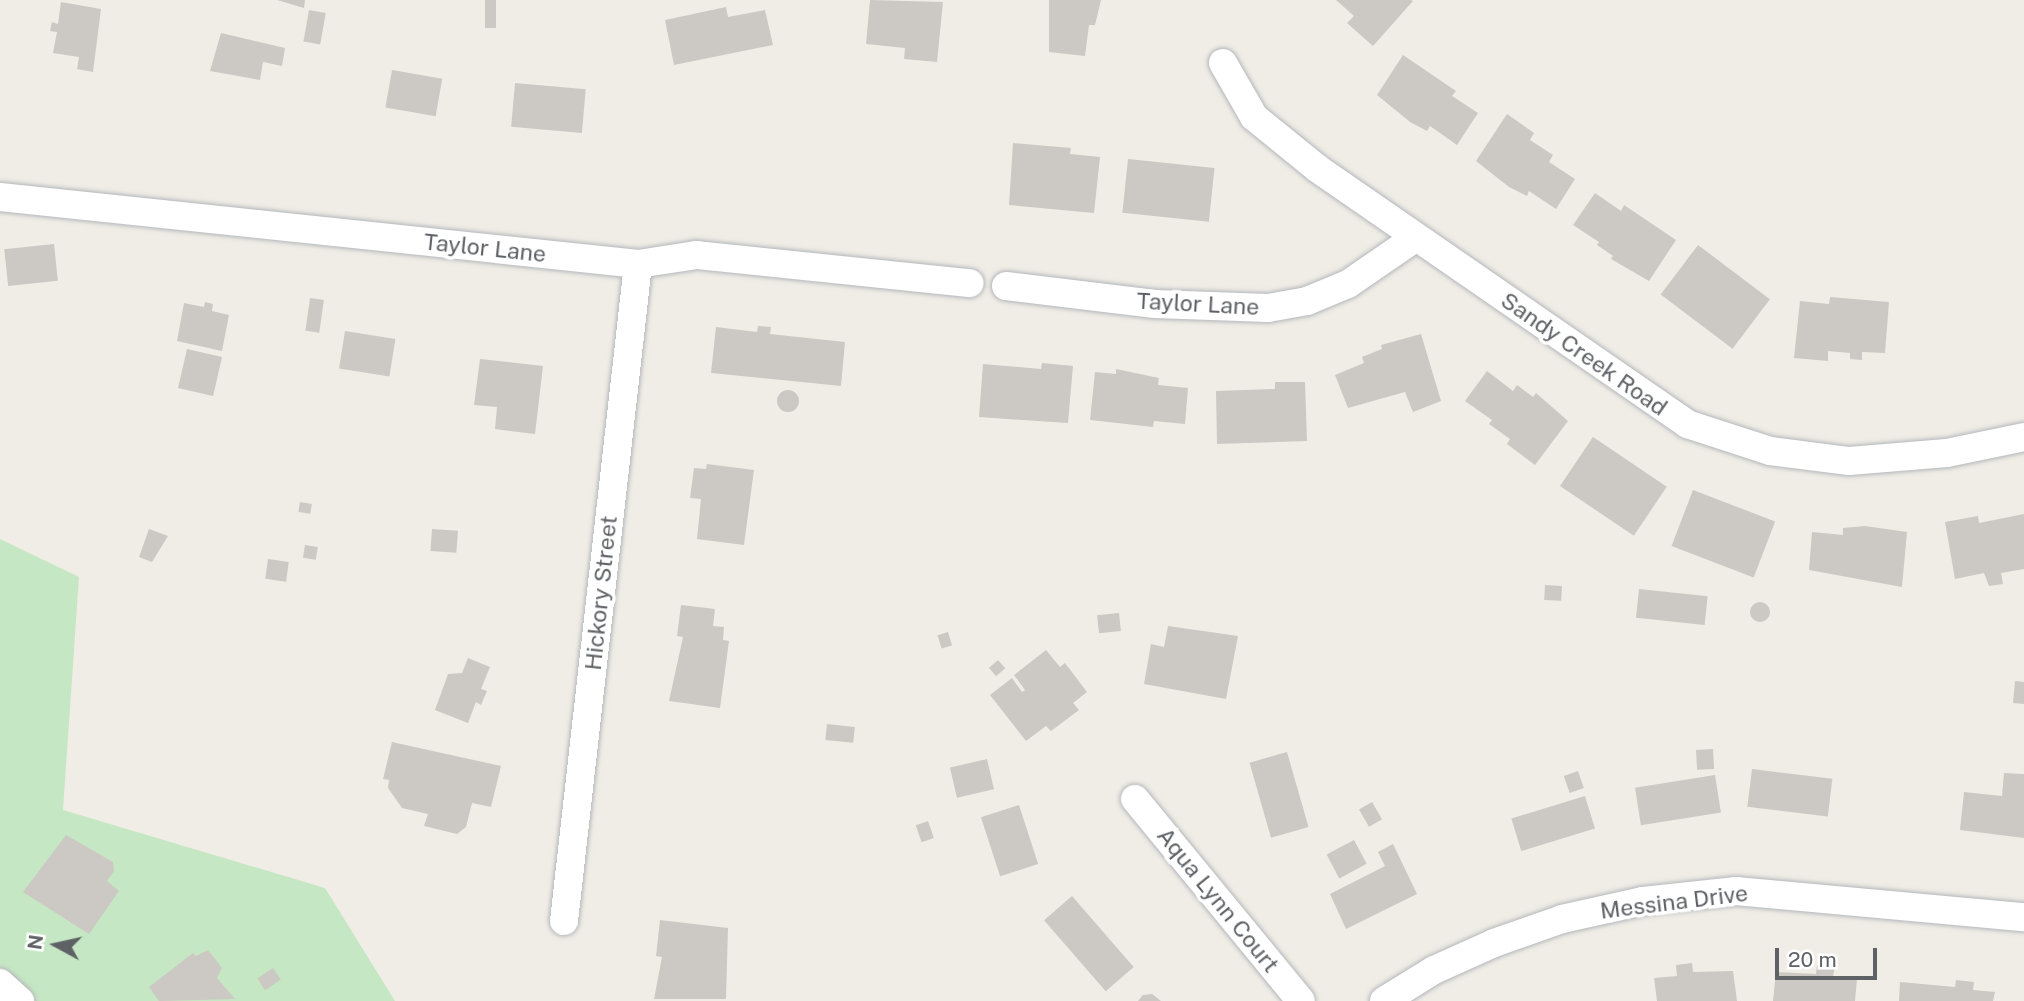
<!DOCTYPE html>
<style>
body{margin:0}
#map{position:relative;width:2024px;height:1001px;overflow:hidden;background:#f0ede6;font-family:"Public Sans",sans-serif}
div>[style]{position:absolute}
.green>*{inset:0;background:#c6e7c3}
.building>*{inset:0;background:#ccc8c3;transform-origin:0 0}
.round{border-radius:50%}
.roads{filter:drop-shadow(0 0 2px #b3b7bb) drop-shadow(0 0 2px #b3b7bb)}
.minor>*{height:28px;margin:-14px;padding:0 14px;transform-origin:14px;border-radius:14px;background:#fff}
span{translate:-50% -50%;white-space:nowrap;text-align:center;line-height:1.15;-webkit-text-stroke:7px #fff;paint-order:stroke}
.street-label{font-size:23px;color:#5e6266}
.north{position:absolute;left:21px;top:910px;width:70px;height:70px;-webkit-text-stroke:5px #fff;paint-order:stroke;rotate:278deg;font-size:19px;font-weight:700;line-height:28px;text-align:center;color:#5e6266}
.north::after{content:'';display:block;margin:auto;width:24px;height:32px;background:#5e6266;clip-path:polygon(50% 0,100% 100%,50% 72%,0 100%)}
.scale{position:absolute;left:1775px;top:948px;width:102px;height:32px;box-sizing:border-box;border:4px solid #5e6266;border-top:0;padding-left:9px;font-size:21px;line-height:24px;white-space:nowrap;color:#5e6266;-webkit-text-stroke:5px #fff;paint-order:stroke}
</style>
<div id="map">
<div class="green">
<div style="clip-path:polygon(0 539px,79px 577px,63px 810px,325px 888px,395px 1001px,0 1001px)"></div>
</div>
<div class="building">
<div style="clip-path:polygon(277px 0,305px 0,304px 8px)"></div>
<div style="left:485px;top:0;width:11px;height:28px"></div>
<div style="clip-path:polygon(870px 0,943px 2px,937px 62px,904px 59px,905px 48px,866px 44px)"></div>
<div style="clip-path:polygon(1049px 0,1101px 0,1095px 25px,1089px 25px,1085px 56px,1049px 52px)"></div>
<div style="clip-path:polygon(1336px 0,1411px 0,1413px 1px,1373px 46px,1347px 23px,1354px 16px)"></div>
<div style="clip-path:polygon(61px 2px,101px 9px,93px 72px,77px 69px,79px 57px,53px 53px,57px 32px,50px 31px,52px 22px,58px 24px)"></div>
<div style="clip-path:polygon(726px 7px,728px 17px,765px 10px,773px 45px,674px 65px,665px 20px)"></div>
<div style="left:309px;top:10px;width:17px;height:32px;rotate:10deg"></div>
<div style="clip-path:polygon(221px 33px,285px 48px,282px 66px,263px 62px,260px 80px,210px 71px)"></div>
<div style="clip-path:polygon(1403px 55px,1456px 91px,1452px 96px,1478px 113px,1457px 145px,1430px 126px,1427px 131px,1410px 122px,1377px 95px)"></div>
<div style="left:392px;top:70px;width:51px;height:38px;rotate:10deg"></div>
<div style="left:515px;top:83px;width:71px;height:44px;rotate:5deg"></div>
<div style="clip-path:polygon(1507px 114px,1534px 133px,1530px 140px,1553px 155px,1549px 162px,1575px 179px,1556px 209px,1529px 191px,1527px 196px,1509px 187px,1476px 161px)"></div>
<div style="clip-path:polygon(1013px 143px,1071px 148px,1070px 154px,1100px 157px,1094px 213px,1009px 205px)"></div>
<div style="left:1128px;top:159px;width:87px;height:54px;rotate:6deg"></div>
<div style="clip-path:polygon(1595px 193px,1621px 211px,1624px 205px,1676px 240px,1649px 281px,1611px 259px,1613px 256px,1597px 245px,1599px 242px,1573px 225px)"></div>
<div style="left:54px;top:244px;width:37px;height:50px;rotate:84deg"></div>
<div style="left:1698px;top:245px;width:90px;height:62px;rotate:37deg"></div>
<div style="clip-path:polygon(1830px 297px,1889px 302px,1885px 353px,1862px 352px,1862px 360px,1850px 359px,1850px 353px,1828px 351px,1828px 361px,1794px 358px,1800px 301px,1829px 304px)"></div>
<div style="left:310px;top:298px;width:14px;height:33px;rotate:8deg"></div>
<div style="clip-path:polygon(205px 302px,213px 304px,212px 311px,229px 315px,222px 351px,177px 341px,184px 303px,204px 307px)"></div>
<div style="clip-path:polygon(758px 326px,771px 327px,770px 334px,845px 342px,841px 386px,711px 373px,716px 327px,757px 332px)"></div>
<div style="left:345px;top:331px;width:51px;height:38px;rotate:9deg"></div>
<div style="clip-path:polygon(1421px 334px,1441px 401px,1413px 412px,1405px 392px,1348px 408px,1335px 375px,1364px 363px,1362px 357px,1382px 349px,1381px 345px)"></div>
<div style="left:187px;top:349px;width:36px;height:40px;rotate:13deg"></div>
<div style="clip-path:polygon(480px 359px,543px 366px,535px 434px,495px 429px,497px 407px,474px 405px)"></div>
<div style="clip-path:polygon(1042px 363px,1073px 366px,1068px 423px,979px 417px,983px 364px,1041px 369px)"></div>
<div style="clip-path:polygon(1116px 369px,1159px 378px,1158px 385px,1188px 388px,1185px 424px,1154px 421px,1153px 427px,1090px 420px,1095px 372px,1116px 374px)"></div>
<div style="clip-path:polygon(1487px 371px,1513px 391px,1517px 385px,1533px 397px,1536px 393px,1568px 421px,1535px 465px,1507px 444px,1510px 439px,1489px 424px,1492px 420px,1465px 401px)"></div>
<div style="clip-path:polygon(1275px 382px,1305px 382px,1307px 441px,1217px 444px,1216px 391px,1275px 389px)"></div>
<div class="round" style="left:777px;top:390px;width:22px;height:22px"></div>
<div style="left:1593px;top:437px;width:89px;height:59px;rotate:34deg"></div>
<div style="clip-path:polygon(707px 464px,754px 470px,744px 545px,697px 539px,701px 499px,690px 498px,694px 468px,706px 469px)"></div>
<div style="left:1693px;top:490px;width:88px;height:60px;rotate:21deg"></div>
<div style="left:300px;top:502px;width:12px;height:10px;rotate:9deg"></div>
<div style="clip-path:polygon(2024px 514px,2024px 569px,2001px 573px,2003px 584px,1989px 586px,1984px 573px,1955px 579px,1945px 522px,1978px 516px,1979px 523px)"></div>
<div style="clip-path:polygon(1865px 526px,1907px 532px,1902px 587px,1809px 570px,1812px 532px,1843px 535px,1843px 528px)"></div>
<div style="clip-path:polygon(149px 529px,168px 536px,152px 562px,139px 557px)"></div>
<div style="left:432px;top:529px;width:26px;height:22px;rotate:4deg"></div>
<div style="left:305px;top:545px;width:13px;height:13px;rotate:9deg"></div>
<div style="left:268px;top:559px;width:21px;height:20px;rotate:8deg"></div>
<div style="left:1545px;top:585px;width:17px;height:15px;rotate:3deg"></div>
<div style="left:1639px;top:589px;width:69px;height:29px;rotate:6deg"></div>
<div class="round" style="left:1750px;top:602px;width:20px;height:20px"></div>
<div style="clip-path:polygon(681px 605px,715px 609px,713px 626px,724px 627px,723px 640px,729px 641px,720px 708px,669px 701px,683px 637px,677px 636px)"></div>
<div style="left:1119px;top:613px;width:18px;height:22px;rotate:84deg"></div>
<div style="clip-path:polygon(1168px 626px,1238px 636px,1226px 699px,1144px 684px,1151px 644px,1164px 647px)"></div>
<div style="left:948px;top:632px;width:14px;height:11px;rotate:73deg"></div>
<div style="clip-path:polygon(1046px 650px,1060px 667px,1065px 663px,1087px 692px,1073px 703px,1079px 710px,1051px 731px,1046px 726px,1026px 741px,990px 695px,1012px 678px,1022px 692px,1025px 690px,1014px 675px)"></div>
<div style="clip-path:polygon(468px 658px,490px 667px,481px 689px,487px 691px,481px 705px,476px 702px,468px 723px,435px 710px,448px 674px,462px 673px)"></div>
<div style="left:998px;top:660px;width:11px;height:12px;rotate:49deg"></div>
<div style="clip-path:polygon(2015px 681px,2024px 682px,2024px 704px,2013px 703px)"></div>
<div style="left:827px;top:724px;width:28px;height:16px;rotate:6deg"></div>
<div style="clip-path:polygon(392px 742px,501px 766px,491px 807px,472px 803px,466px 827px,457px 834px,424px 826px,428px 814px,402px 808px,388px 788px,389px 780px,383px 779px)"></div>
<div style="left:1713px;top:749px;width:20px;height:17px;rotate:87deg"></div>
<div style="left:1287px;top:752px;width:78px;height:39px;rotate:74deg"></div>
<div style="left:987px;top:759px;width:31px;height:38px;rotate:77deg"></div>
<div style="left:1752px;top:769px;width:81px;height:38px;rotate:7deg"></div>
<div style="left:1578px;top:771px;width:18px;height:15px;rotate:71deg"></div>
<div style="clip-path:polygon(2004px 773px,2024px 774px,2024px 838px,1960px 830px,1964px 792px,2002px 796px)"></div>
<div style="left:1715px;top:775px;width:38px;height:81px;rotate:81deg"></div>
<div style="left:1585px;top:796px;width:34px;height:77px;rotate:73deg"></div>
<div style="left:1372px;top:802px;width:20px;height:15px;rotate:60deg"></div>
<div style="left:1019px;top:805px;width:62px;height:40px;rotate:72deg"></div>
<div style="left:928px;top:821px;width:18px;height:13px;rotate:71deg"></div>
<div style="clip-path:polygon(66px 835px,113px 862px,114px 871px,107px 881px,119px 891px,89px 934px,23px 892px)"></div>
<div style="left:1354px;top:840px;width:27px;height:31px;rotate:62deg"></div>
<div style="clip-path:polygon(1393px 844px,1417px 894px,1346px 929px,1330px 894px,1385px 866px,1378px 852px)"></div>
<div style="left:1072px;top:896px;width:94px;height:37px;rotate:49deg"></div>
<div style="clip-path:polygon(660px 920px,728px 928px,726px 999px,654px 999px,662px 957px,656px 956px)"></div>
<div style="clip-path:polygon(208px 950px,222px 968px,217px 978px,235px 999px,159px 1001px,149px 987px,193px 953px,196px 956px)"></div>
<div style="clip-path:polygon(1692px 963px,1693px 972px,1733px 971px,1737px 1001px,1657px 1001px,1654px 978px,1677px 976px,1676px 965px)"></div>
<div style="clip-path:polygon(1817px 965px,1835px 967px,1833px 976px,1857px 979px,1855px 1001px,1773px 1001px,1776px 972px,1816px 974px)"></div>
<div style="left:273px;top:968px;width:14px;height:19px;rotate:56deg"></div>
<div style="clip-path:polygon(1956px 980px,1974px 982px,1973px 990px,1995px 992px,1993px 1001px,1899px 1001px,1900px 982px,1955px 987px)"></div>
<div style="clip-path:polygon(1152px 994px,1161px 1001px,1138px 1001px,1143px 995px)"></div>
</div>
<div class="roads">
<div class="minor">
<div style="left:1223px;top:63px;width:62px;rotate:60.1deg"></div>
<div style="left:1254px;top:117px;width:82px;rotate:39.1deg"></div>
<div style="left:1318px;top:169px;width:449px;rotate:34.6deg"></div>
<div style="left:1687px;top:424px;width:87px;rotate:18deg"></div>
<div style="left:1770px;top:451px;width:80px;rotate:7.2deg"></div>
<div style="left:1849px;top:461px;width:98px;rotate:-4.7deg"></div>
<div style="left:1947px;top:453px;width:79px;rotate:-11.7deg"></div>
<div style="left:0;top:197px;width:642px;rotate:5.99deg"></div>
<div style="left:638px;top:264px;width:60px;rotate:-8.7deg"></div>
<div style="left:697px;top:255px;width:274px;rotate:5.9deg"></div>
<div style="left:1006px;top:286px;width:150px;rotate:6.9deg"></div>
<div style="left:1155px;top:304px;width:113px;rotate:2deg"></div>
<div style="left:1268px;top:308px;width:40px;rotate:-10deg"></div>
<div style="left:1307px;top:301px;width:44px;rotate:-22.5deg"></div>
<div style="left:1348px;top:284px;width:81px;rotate:-34.5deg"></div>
<div style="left:1135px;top:799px;width:261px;rotate:50.6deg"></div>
<div style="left:564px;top:921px;width:661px;rotate:-83.57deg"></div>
<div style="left:0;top:983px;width:27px;rotate:42deg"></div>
<div style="left:1384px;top:1001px;width:59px;rotate:-31.8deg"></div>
<div style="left:1434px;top:970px;width:66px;rotate:-24.2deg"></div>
<div style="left:1494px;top:943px;width:72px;rotate:-19.4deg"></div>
<div style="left:1562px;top:919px;width:83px;rotate:-12.5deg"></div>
<div style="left:1643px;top:901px;width:94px;rotate:-6.1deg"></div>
<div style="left:1736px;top:891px;width:289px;rotate:5.2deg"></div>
</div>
</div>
<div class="street-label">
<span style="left:485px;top:248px;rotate:6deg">Taylor Lane</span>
<span style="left:1198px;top:304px;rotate:3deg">Taylor Lane</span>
<span style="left:1584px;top:354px;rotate:35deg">Sandy Creek Road</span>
<span style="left:601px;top:593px;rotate:-84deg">Hickory Street</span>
<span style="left:1218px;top:900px;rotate:51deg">Aqua Lynn Court</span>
<span style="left:1674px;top:902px;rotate:-7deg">Messina Drive</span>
</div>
<div class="north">N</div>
<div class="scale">20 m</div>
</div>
